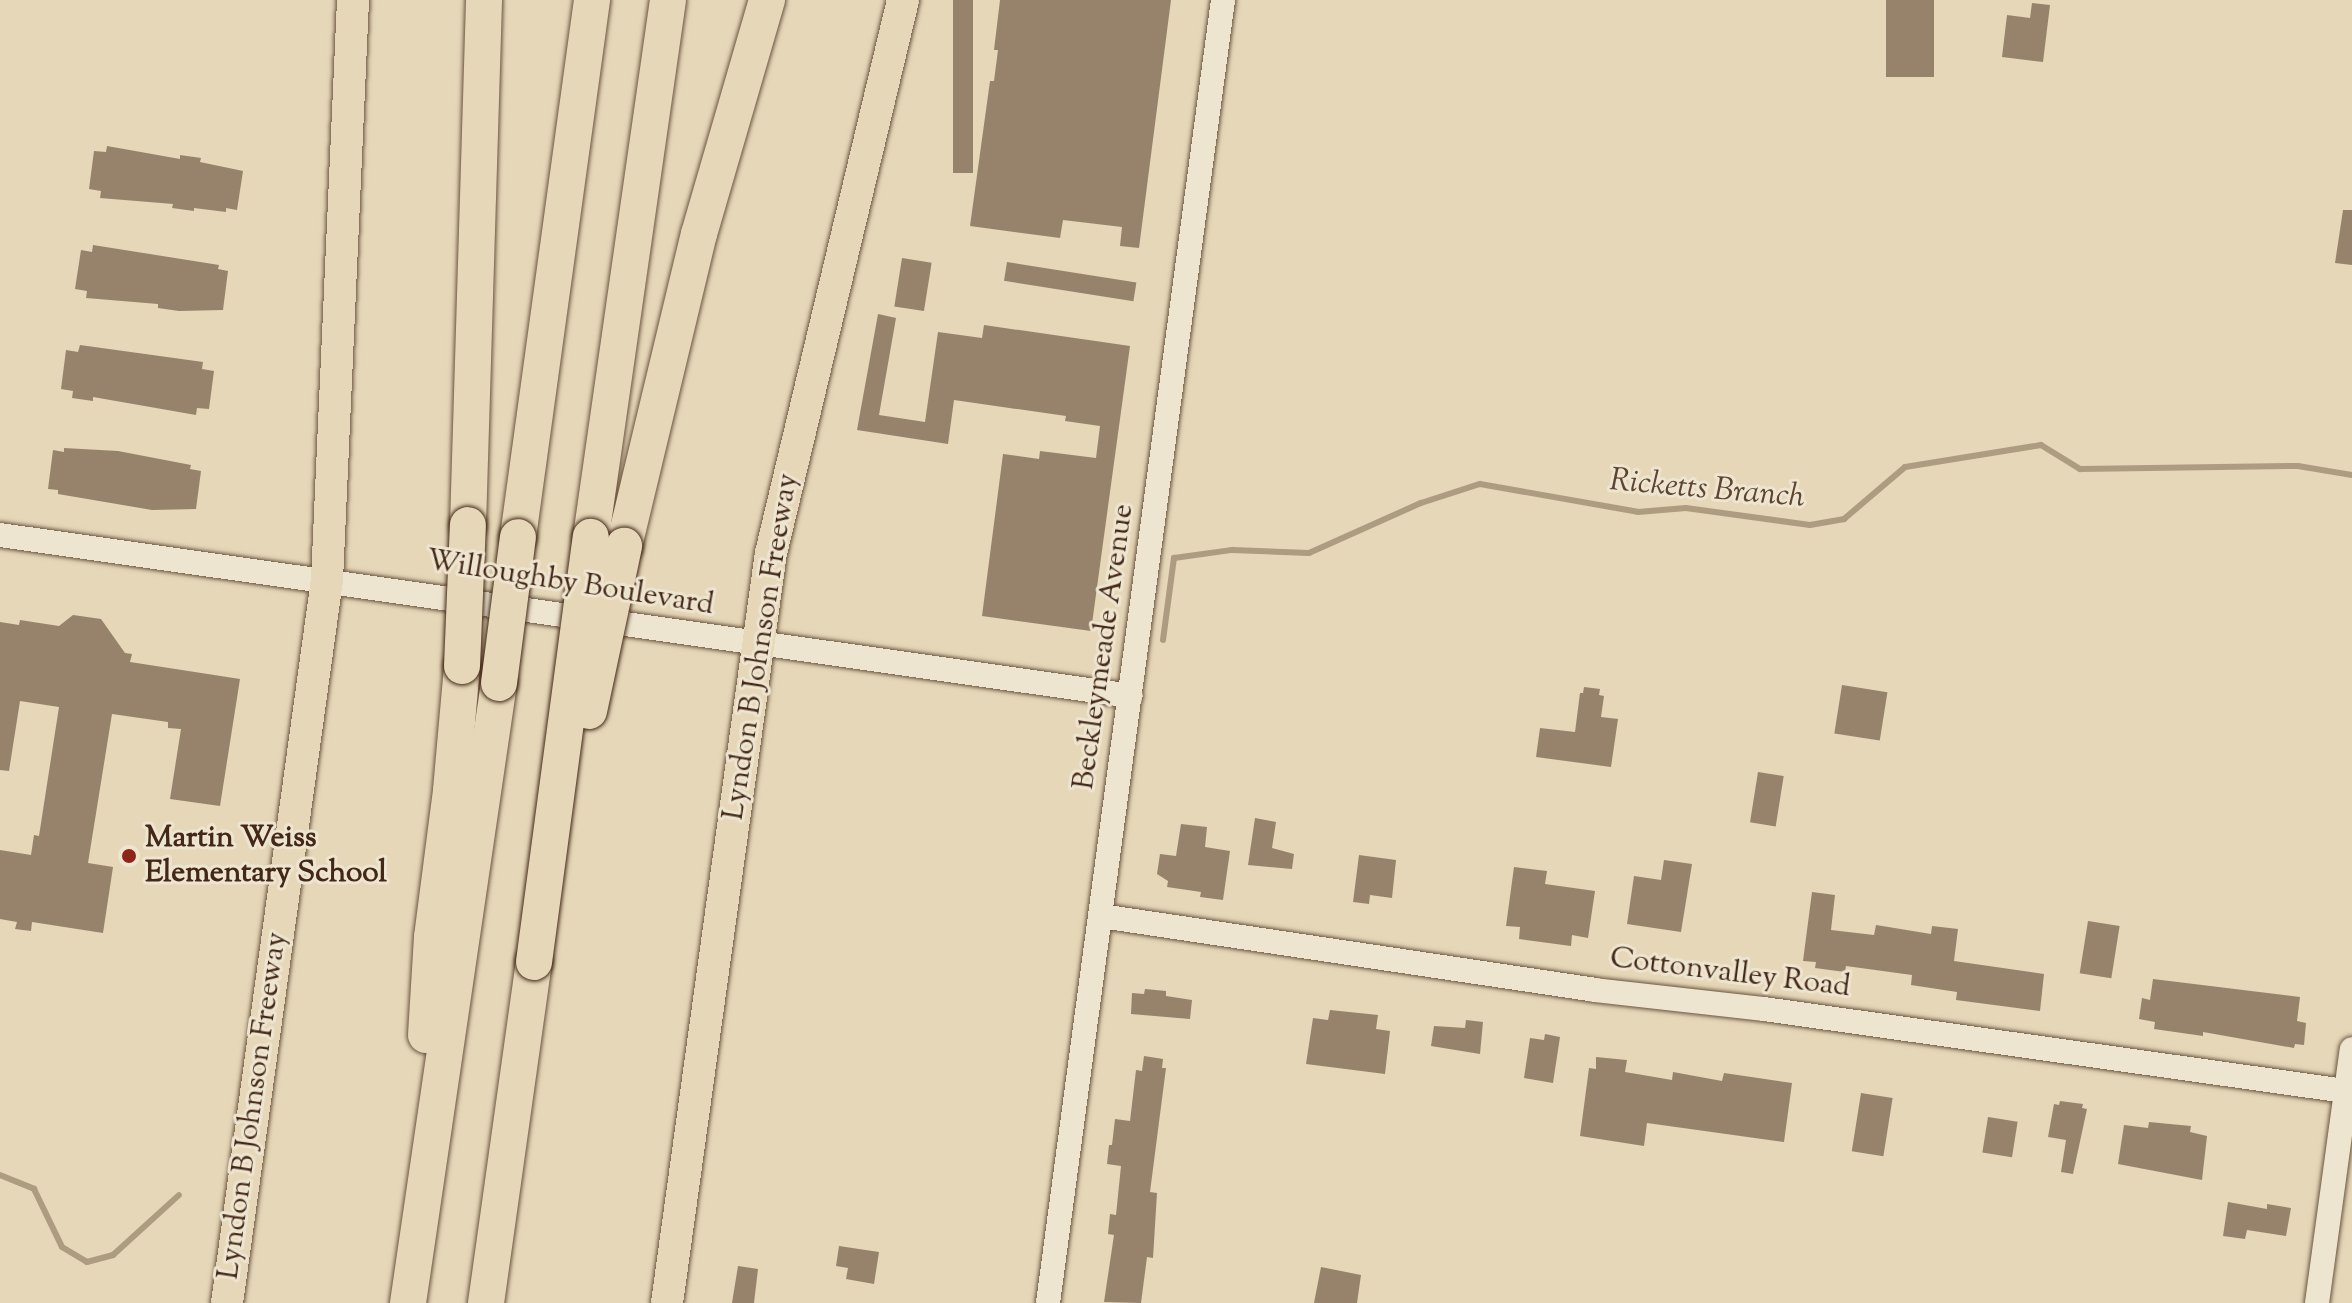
<!DOCTYPE html>
<style>
body{margin:0}
#map{position:relative;width:2352px;height:1303px;overflow:hidden;background:#e5d7b8;font-family:"Sorts Mill Goudy",serif}
div>[style]{position:absolute}
.stream>*{height:6px;margin:-3px;padding:0 3px;transform-origin:3px;border-radius:3px;background:#ae9c81}
.building>*{inset:0;background:#97836b;transform-origin:0 0}
.roads{filter:drop-shadow(0 0 2px #6c543f) drop-shadow(0 0 2px #6c543f)}
.minor>*{height:24px;margin:-12px;padding:0 12px;transform-origin:12px;border-radius:12px;background:#eee5d1}
.major>*{height:32px;margin:-16px;padding:0 16px;transform-origin:16px;border-radius:16px;background:#e5d7b8}
.highway>*{height:36px;margin:-18px;padding:0 18px;transform-origin:18px;border-radius:18px;background:#e5d7b8}
.bridges{filter:drop-shadow(0 0 2px #432817) drop-shadow(0 0 2px #432817)}
.highway-bridge>*{height:36px;margin:-18px;padding:0 18px;transform-origin:18px;border-radius:18px;background:#e5d7b8}
.dots>*{width:22px;height:22px;translate:-50% -50%;box-sizing:border-box;border:4px solid #eee5d1;border-radius:50%}
span{translate:-50% -50%;white-space:nowrap;text-align:center;line-height:1.15;-webkit-text-stroke:6px #eee5d1;paint-order:stroke}
.street-label{font-size:30px;color:#432817}
.poi-label{font-size:30px;color:#432817;font-weight:700}
.left{translate:0 -50%;text-align:left}
.water-label{font-size:32px;color:#5e4532;font-style:italic}
</style>
<div id="map">
<div class="stream">
<div style="left:1163px;top:640px;width:83px;rotate:-82.4deg"></div>
<div style="left:1174px;top:558px;width:59px;rotate:-7.9deg"></div>
<div style="left:1232px;top:550px;width:77px;rotate:2.2deg"></div>
<div style="left:1309px;top:553px;width:123px;rotate:-24.1deg"></div>
<div style="left:1421px;top:503px;width:62px;rotate:-17.9deg"></div>
<div style="left:1480px;top:484px;width:160px;rotate:10deg"></div>
<div style="left:1638px;top:512px;width:48px;rotate:-4.8deg"></div>
<div style="left:1686px;top:508px;width:125px;rotate:7.8deg"></div>
<div style="left:1810px;top:525px;width:35px;rotate:-10deg"></div>
<div style="left:1844px;top:519px;width:80px;rotate:-40.4deg"></div>
<div style="left:1905px;top:467px;width:138px;rotate:-9.2deg"></div>
<div style="left:2041px;top:445px;width:46px;rotate:31.6deg"></div>
<div style="left:2080px;top:469px;width:218px;rotate:-0.8deg"></div>
<div style="left:2298px;top:466px;width:55px;rotate:9.5deg"></div>
<div style="left:0;top:1175px;width:37px;rotate:22deg"></div>
<div style="left:34px;top:1189px;width:64px;rotate:64.2deg"></div>
<div style="left:62px;top:1247px;width:29px;rotate:31deg"></div>
<div style="left:87px;top:1262px;width:27px;rotate:-15deg"></div>
<div style="left:113px;top:1255px;width:89px;rotate:-42.3deg"></div>
</div>
<div class="building">
<div style="left:953px;top:0;width:20px;height:173px"></div>
<div style="clip-path:polygon(1000px 0,1171px 0,1139px 248px,1120px 246px,1122px 227px,1063px 220px,1060px 238px,970px 226px,990px 81px,994px 81px,998px 50px,994px 50px)"></div>
<div style="left:1886px;top:0;width:48px;height:77px"></div>
<div style="clip-path:polygon(2032px 3px,2050px 5px,2043px 62px,2002px 57px,2007px 15px,2030px 18px)"></div>
<div style="clip-path:polygon(107px 146px,180px 159px,180px 155px,201px 158px,200px 162px,243px 171px,237px 210px,226px 208px,226px 212px,194px 208px,194px 211px,172px 208px,173px 204px,100px 198px,101px 191px,89px 189px,94px 151px,106px 152px)"></div>
<div style="clip-path:polygon(2343px 210px,2352px 210px,2352px 265px,2335px 263px)"></div>
<div style="clip-path:polygon(93px 245px,219px 265px,218px 269px,228px 271px,223px 310px,179px 311px,158px 308px,158px 304px,86px 298px,87px 291px,75px 289px,81px 250px,92px 252px)"></div>
<div style="left:902px;top:258px;width:30px;height:49px;rotate:9deg"></div>
<div style="left:1007px;top:262px;width:131px;height:19px;rotate:9deg"></div>
<div style="clip-path:polygon(878px 314px,896px 318px,879px 415px,925px 422px,938px 332px,982px 338px,984px 325px,1130px 346px,1091px 631px,982px 616px,1003px 454px,1039px 459px,1040px 451px,1096px 458px,1100px 426px,1065px 421px,1066px 416px,954px 400px,948px 444px,857px 430px)"></div>
<div style="clip-path:polygon(80px 345px,203px 362px,202px 369px,214px 371px,209px 409px,197px 408px,196px 415px,93px 397px,93px 401px,72px 398px,73px 391px,61px 389px,66px 350px,78px 352px)"></div>
<div style="clip-path:polygon(64px 448px,118px 451px,191px 465px,190px 469px,201px 471px,196px 509px,152px 510px,58px 494px,58px 490px,48px 489px,53px 450px,64px 452px)"></div>
<div style="clip-path:polygon(73px 615px,101px 619px,125px 653px,132px 654px,130px 662px,240px 679px,220px 806px,170px 799px,181px 729px,168px 728px,168px 722px,112px 714px,88px 863px,113px 867px,103px 933px,32px 922px,31px 931px,15px 929px,17px 922px,0 919px,0 850px,31px 855px,34px 835px,39px 836px,59px 707px,20px 701px,9px 771px,0 770px,0 622px,19px 625px,20px 620px,59px 626px)"></div>
<div style="left:1842px;top:685px;width:46px;height:49px;rotate:9deg"></div>
<div style="clip-path:polygon(1584px 687px,1600px 689px,1599px 695px,1604px 696px,1601px 717px,1618px 719px,1611px 767px,1536px 757px,1540px 728px,1575px 732px,1580px 693px,1583px 693px)"></div>
<div style="left:1758px;top:772px;width:26px;height:51px;rotate:9deg"></div>
<div style="clip-path:polygon(1255px 818px,1276px 822px,1272px 848px,1294px 854px,1292px 869px,1248px 865px)"></div>
<div style="clip-path:polygon(1181px 824px,1207px 827px,1205px 847px,1230px 851px,1223px 900px,1200px 897px,1201px 892px,1167px 887px,1168px 881px,1157px 874px,1160px 854px,1176px 856px)"></div>
<div style="clip-path:polygon(1359px 855px,1396px 860px,1392px 898px,1370px 895px,1369px 904px,1353px 902px)"></div>
<div style="clip-path:polygon(1664px 860px,1692px 864px,1681px 932px,1627px 924px,1634px 876px,1661px 880px)"></div>
<div style="clip-path:polygon(1514px 867px,1547px 871px,1545px 884px,1595px 891px,1588px 938px,1572px 935px,1571px 946px,1519px 939px,1520px 927px,1506px 926px)"></div>
<div style="clip-path:polygon(1812px 892px,1835px 895px,1831px 930px,1874px 935px,1876px 925px,1931px 934px,1932px 926px,1958px 929px,1954px 961px,2044px 974px,2040px 1011px,1956px 1000px,1957px 992px,1911px 985px,1912px 975px,1846px 966px,1845px 972px,1815px 968px,1816px 962px,1803px 961px)"></div>
<div style="left:2088px;top:921px;width:32px;height:53px;rotate:9deg"></div>
<div style="clip-path:polygon(2153px 979px,2300px 997px,2297px 1021px,2306px 1023px,2304px 1045px,2295px 1044px,2294px 1048px,2203px 1032px,2203px 1036px,2154px 1029px,2155px 1022px,2139px 1019px,2142px 998px,2150px 1000px)"></div>
<div style="clip-path:polygon(1145px 989px,1166px 991px,1166px 996px,1192px 1000px,1190px 1019px,1131px 1014px,1132px 993px,1144px 994px)"></div>
<div style="clip-path:polygon(1330px 1010px,1378px 1015px,1376px 1029px,1390px 1031px,1385px 1074px,1306px 1064px,1313px 1018px,1328px 1020px)"></div>
<div style="clip-path:polygon(1466px 1020px,1483px 1022px,1480px 1054px,1431px 1046px,1434px 1026px,1465px 1028px)"></div>
<div style="clip-path:polygon(1545px 1034px,1560px 1037px,1553px 1083px,1524px 1078px,1530px 1038px,1544px 1040px)"></div>
<div style="clip-path:polygon(1144px 1056px,1163px 1059px,1162px 1068px,1166px 1068px,1150px 1192px,1157px 1193px,1153px 1258px,1147px 1257px,1141px 1303px,1104px 1302px,1114px 1235px,1108px 1234px,1110px 1214px,1116px 1215px,1121px 1166px,1107px 1164px,1109px 1145px,1112px 1145px,1115px 1119px,1130px 1121px,1136px 1070px,1142px 1071px)"></div>
<div style="clip-path:polygon(1596px 1057px,1627px 1060px,1625px 1072px,1672px 1080px,1673px 1072px,1722px 1081px,1724px 1073px,1792px 1083px,1784px 1142px,1647px 1123px,1644px 1146px,1580px 1136px,1589px 1068px,1596px 1069px)"></div>
<div style="left:1861px;top:1093px;width:32px;height:59px;rotate:9deg"></div>
<div style="clip-path:polygon(2060px 1101px,2083px 1104px,2082px 1108px,2087px 1109px,2073px 1174px,2061px 1172px,2066px 1140px,2048px 1137px,2054px 1104px,2059px 1105px)"></div>
<div style="left:1988px;top:1117px;width:30px;height:36px;rotate:9deg"></div>
<div style="clip-path:polygon(2149px 1122px,2191px 1126px,2190px 1132px,2207px 1136px,2202px 1180px,2118px 1164px,2124px 1125px,2148px 1128px)"></div>
<div style="clip-path:polygon(2228px 1202px,2267px 1209px,2267px 1204px,2291px 1208px,2286px 1236px,2247px 1230px,2245px 1239px,2223px 1236px)"></div>
<div style="clip-path:polygon(839px 1246px,879px 1252px,874px 1284px,846px 1279px,848px 1268px,836px 1266px)"></div>
<div style="clip-path:polygon(738px 1266px,758px 1269px,754px 1303px,732px 1303px)"></div>
<div style="clip-path:polygon(1321px 1267px,1361px 1275px,1357px 1303px,1314px 1303px)"></div>
</div>
<div class="roads">
<div class="minor">
<div style="left:0;top:535px;width:1142px;rotate:8.1deg"></div>
<div style="left:1101px;top:916px;width:499px;rotate:8.5deg"></div>
<div style="left:1594px;top:990px;width:171px;rotate:6.4deg"></div>
<div style="left:1764px;top:1009px;width:594px;rotate:8.03deg"></div>
<div style="left:1048px;top:1303px;width:1315px;rotate:-82.35deg"></div>
<div style="left:2317px;top:1303px;width:256px;rotate:-82.2deg"></div>
</div>
<div class="major">
<div style="left:227px;top:1303px;width:730px;rotate:-82.13deg"></div>
<div style="left:327px;top:580px;width:581px;rotate:-87.43deg"></div>
<div style="left:667px;top:1303px;width:757px;rotate:-82.11deg"></div>
<div style="left:771px;top:553px;width:569px;rotate:-76.57deg"></div>
</div>
<div class="highway">
<div style="left:468px;top:525px;width:525px;rotate:-88.25deg"></div>
<div style="left:518px;top:537px;width:542px;rotate:-82.15deg"></div>
<div style="left:591px;top:537px;width:542px;rotate:-81.84deg"></div>
<div style="left:624px;top:546px;width:321px;rotate:-76.5deg"></div>
<div style="left:699px;top:234px;width:244px;rotate:-73.8deg"></div>
<div style="left:426px;top:1035px;width:98px;rotate:-86.5deg"></div>
<div style="left:432px;top:937px;width:148px;rotate:-82.6deg"></div>
<div style="left:451px;top:790px;width:124px;rotate:-84.9deg"></div>
<div style="left:408px;top:1303px;width:627px;rotate:-81.65deg"></div>
<div style="left:486px;top:1303px;width:344px;rotate:-82deg"></div>
</div>
</div>
<div class="bridges">
<div class="highway-bridge">
<div style="left:462px;top:666px;width:141px;rotate:-87.6deg"></div>
<div style="left:499px;top:683px;width:147px;rotate:-82.6deg"></div>
<div style="left:589px;top:711px;width:169px;rotate:-78deg"></div>
<div style="left:534px;top:962px;width:429px;rotate:-82.4deg"></div>
</div>
</div>
<div class="dots">
<div style="left:129px;top:856px;background:#8f2418"></div>
</div>
<div class="street-label">
<span style="left:570px;top:584px;rotate:9deg">Willoughby Boulevard</span>
<span style="left:762px;top:647px;rotate:-81deg">Lyndon B Johnson Freeway</span>
<span style="left:1105px;top:647px;rotate:-82deg">Beckleymeade Avenue</span>
<span style="left:1730px;top:974px;rotate:7deg">Cottonvalley Road</span>
<span style="left:254px;top:1106px;rotate:-82deg">Lyndon B Johnson Freeway</span>
</div>
<div class="poi-label">
<span class="left" style="left:145px;top:856px">Martin Weiss<br>Elementary School</span>
</div>
<div class="water-label">
<span style="left:1707px;top:490px;rotate:5deg">Ricketts Branch</span>
</div>
</div>
